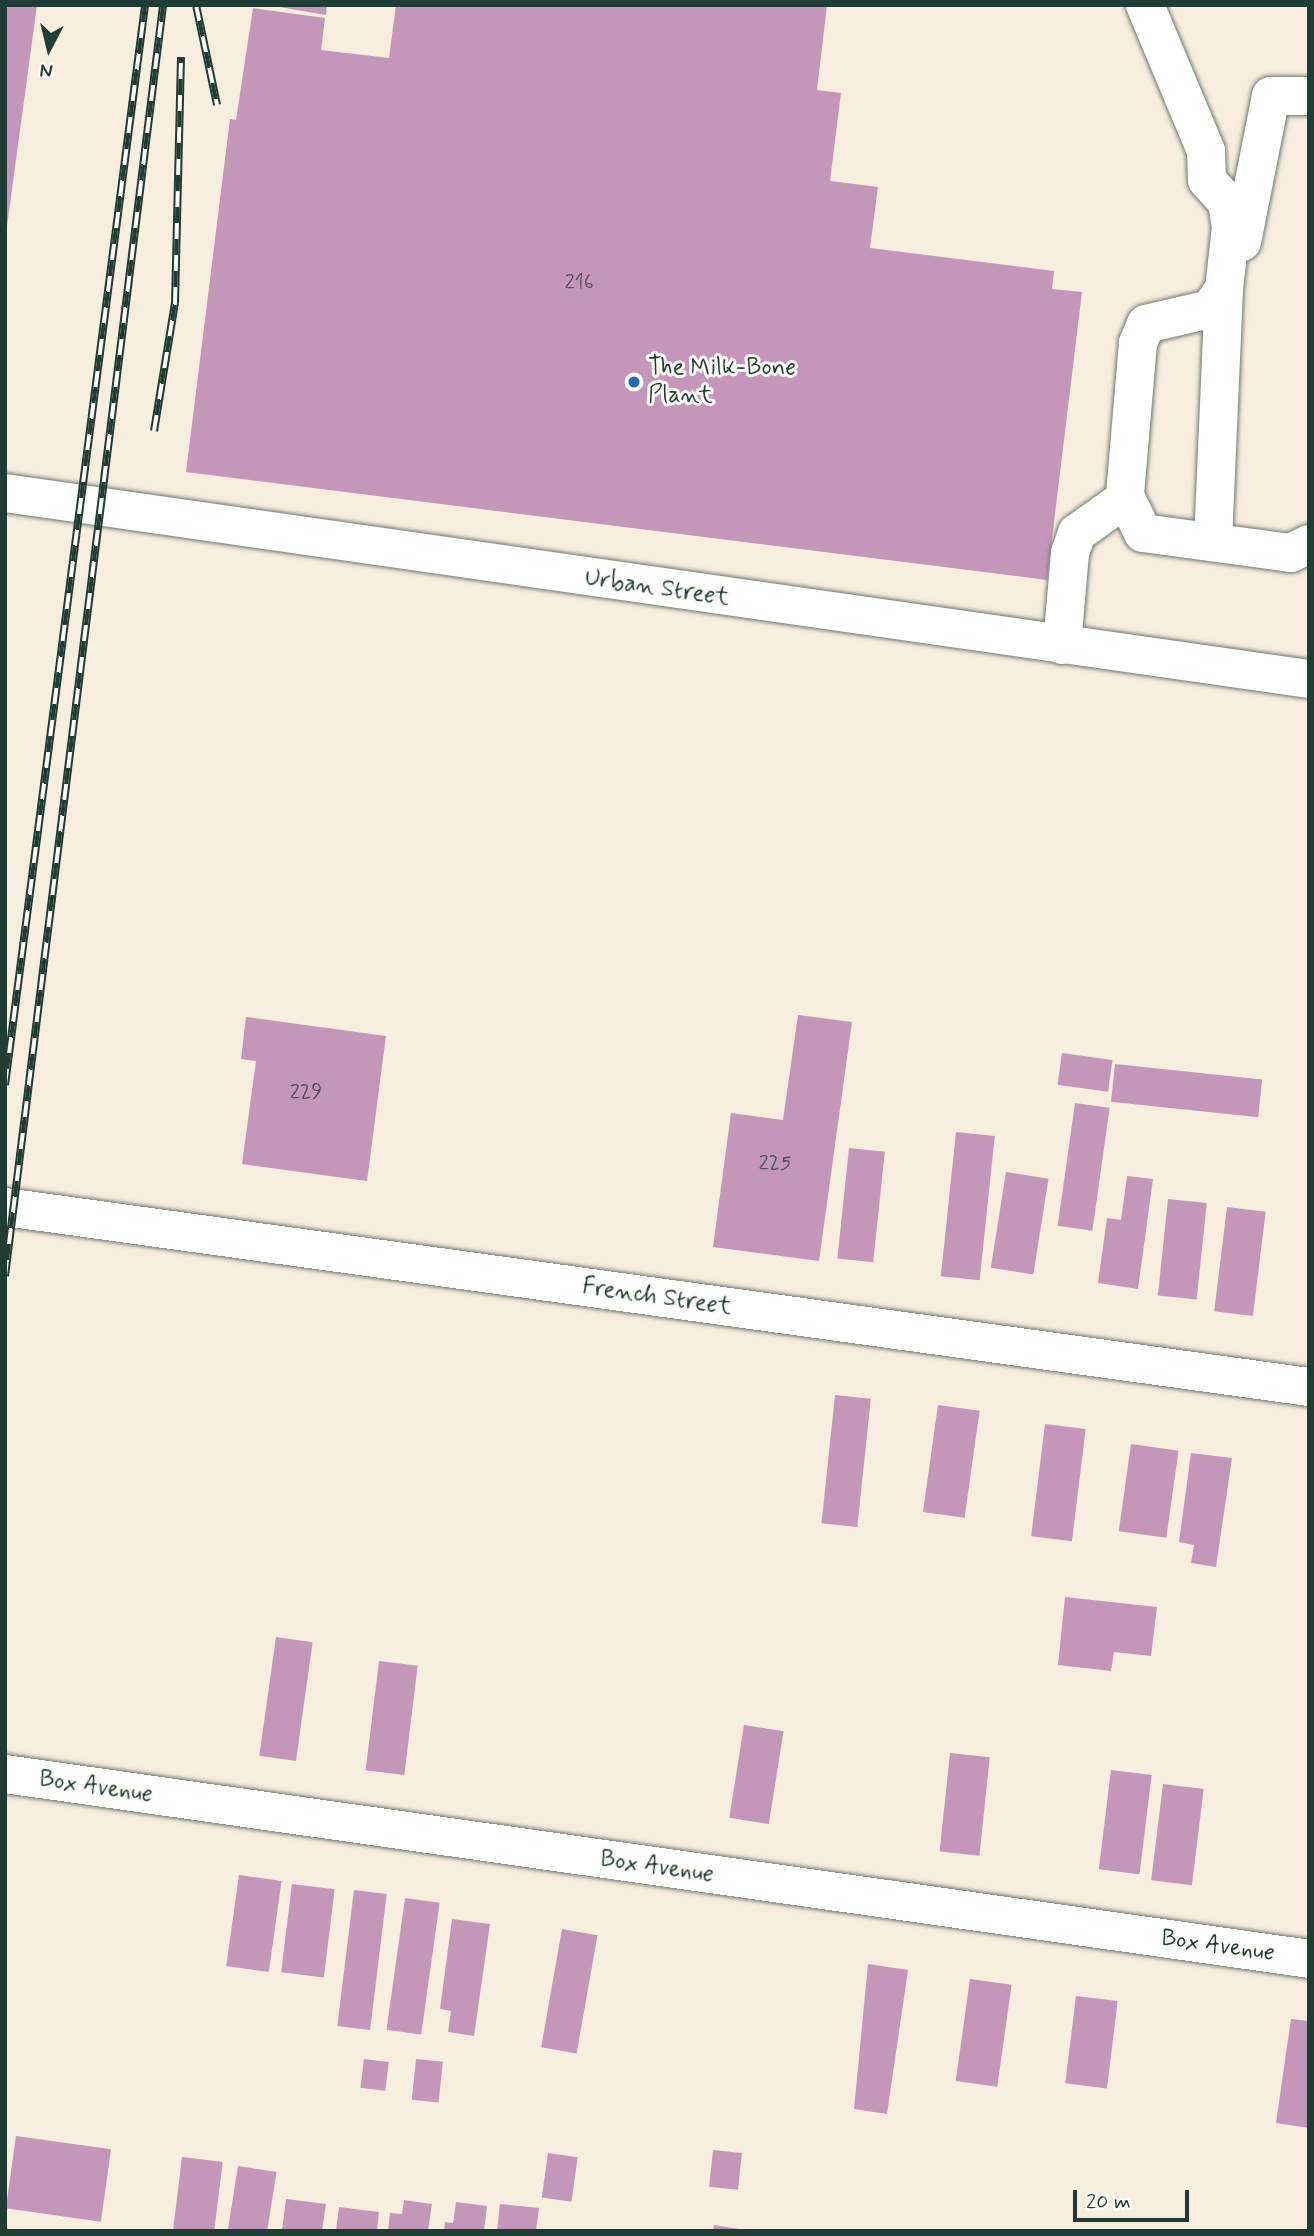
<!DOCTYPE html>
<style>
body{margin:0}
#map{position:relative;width:1314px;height:2236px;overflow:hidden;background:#f8eede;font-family:Mynerve,sans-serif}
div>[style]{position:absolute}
.building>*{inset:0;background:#c496ba;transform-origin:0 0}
.roads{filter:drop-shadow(0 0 2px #6b7b70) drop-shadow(0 0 2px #6b7b70)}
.minor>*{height:38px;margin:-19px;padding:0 19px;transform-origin:19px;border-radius:19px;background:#fff}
.rail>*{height:8px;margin-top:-4px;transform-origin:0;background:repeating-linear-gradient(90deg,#fdfcf7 0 16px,#1f3d34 0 32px);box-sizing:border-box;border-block:2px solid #1f3d34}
.dots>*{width:19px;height:19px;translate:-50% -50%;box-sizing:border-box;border:4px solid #fdfcf7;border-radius:50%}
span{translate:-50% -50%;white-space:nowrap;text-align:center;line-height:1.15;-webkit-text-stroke:6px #fdfcf7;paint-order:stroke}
.number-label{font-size:21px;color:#485356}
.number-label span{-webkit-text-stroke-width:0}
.poi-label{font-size:24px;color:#1f3d34}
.left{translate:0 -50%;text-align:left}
.street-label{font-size:24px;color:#1f3d34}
.frame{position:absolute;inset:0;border:7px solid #1f3d34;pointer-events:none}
.north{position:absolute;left:14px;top:14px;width:70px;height:70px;-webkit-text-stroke:5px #fdfcf7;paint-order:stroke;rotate:187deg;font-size:19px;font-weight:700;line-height:28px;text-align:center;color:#1f3d34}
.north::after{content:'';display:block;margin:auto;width:24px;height:32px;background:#1f3d34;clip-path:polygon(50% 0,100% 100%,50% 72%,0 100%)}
.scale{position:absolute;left:1073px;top:2190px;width:116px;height:32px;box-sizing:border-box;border:4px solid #1f3d34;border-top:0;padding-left:9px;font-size:21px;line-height:24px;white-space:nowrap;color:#1f3d34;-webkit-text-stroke:5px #fdfcf7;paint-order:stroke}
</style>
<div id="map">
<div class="building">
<div style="clip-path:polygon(5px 5px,37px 5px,7px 226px,5px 226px)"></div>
<div style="clip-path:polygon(268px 5px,327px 5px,326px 15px)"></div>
<div style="clip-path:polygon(396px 5px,827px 5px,817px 90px,841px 93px,830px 181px,878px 187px,870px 248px,1054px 271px,1052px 289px,1082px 292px,1047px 580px,186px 472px,230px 119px,236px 120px,253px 8px,325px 18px,321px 50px,389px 58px)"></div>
<div style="clip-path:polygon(798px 1015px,852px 1022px,819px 1261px,713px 1247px,731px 1113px,783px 1120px)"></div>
<div style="clip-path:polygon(246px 1017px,386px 1036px,367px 1181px,242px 1164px,256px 1061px,241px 1059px)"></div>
<div style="left:1062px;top:1053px;width:51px;height:32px;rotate:8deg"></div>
<div style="left:1115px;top:1064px;width:148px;height:38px;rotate:6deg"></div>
<div style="left:1075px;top:1103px;width:35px;height:124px;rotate:8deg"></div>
<div style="left:956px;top:1132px;width:39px;height:145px;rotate:6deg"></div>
<div style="left:849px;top:1148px;width:36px;height:111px;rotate:6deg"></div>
<div style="left:1006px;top:1172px;width:43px;height:97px;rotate:9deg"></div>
<div style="clip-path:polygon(1127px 1176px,1153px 1179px,1138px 1289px,1098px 1283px,1107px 1218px,1121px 1220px)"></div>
<div style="left:1168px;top:1199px;width:39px;height:97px;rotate:6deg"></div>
<div style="left:1227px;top:1207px;width:39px;height:105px;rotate:7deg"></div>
<div style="left:835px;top:1395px;width:36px;height:129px;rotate:6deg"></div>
<div style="left:938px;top:1405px;width:42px;height:108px;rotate:8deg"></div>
<div style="left:1045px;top:1424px;width:41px;height:113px;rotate:7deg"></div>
<div style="left:1131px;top:1444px;width:48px;height:88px;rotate:8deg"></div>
<div style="clip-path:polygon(1191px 1453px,1232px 1458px,1216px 1567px,1191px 1563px,1194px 1545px,1179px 1542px)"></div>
<div style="clip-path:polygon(1065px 1597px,1157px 1607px,1151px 1656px,1114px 1652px,1111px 1671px,1058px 1665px)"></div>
<div style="left:276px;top:1637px;width:37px;height:120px;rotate:8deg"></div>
<div style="left:379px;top:1661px;width:39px;height:110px;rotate:7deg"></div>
<div style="left:744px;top:1725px;width:40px;height:94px;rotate:9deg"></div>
<div style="left:950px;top:1753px;width:40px;height:99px;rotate:6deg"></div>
<div style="left:1111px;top:1770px;width:41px;height:100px;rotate:7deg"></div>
<div style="left:1163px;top:1784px;width:41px;height:97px;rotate:7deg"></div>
<div style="left:239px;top:1875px;width:43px;height:92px;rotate:8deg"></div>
<div style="left:292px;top:1884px;width:43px;height:89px;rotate:7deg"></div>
<div style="left:354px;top:1890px;width:33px;height:137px;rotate:7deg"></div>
<div style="left:405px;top:1898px;width:35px;height:133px;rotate:8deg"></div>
<div style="clip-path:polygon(452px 1919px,490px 1924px,474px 2036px,448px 2032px,451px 2011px,440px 2009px)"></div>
<div style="left:562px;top:1929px;width:36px;height:120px;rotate:10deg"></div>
<div style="clip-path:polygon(868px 1964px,908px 1970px,887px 2114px,854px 2109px)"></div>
<div style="left:970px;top:1979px;width:42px;height:103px;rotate:8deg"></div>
<div style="left:1076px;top:1996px;width:42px;height:88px;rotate:7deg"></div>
<div style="clip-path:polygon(1291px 2019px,1309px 2021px,1309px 2128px,1276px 2123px)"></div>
<div style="left:364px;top:2059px;width:25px;height:29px;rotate:7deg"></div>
<div style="left:416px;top:2059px;width:27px;height:41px;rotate:6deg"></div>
<div style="left:16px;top:2136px;width:96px;height:73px;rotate:8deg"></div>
<div style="left:713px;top:2150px;width:29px;height:37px;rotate:6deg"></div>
<div style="left:548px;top:2153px;width:30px;height:45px;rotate:8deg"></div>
<div style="left:182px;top:2157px;width:41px;height:75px;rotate:7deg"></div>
<div style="left:238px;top:2166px;width:39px;height:66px;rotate:9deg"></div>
<div style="clip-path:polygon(286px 2199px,326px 2204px,322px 2231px,282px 2231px)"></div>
<div style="clip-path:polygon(404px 2200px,432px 2204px,428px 2231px,388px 2231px,390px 2213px,402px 2214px)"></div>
<div style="clip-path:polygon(456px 2202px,487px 2206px,484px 2231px,444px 2231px,445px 2222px,453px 2223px)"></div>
<div style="clip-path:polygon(500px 2204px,539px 2208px,536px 2231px,497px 2231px)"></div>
<div style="clip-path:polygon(339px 2207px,379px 2212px,377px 2231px,336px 2231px)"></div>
<div style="clip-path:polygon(714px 2225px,739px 2229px,739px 2231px,713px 2231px)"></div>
</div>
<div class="roads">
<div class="minor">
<div style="left:1145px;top:5px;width:158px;rotate:67.3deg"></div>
<div style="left:1206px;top:151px;width:29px;rotate:88deg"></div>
<div style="left:1207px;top:180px;width:30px;rotate:48deg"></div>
<div style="left:1227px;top:202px;width:25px;rotate:81deg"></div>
<div style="left:1231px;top:227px;width:62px;rotate:96.4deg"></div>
<div style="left:1224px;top:289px;width:24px;rotate:125deg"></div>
<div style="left:1210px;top:309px;width:66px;rotate:166.8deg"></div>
<div style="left:1146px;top:324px;width:21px;rotate:113deg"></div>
<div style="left:1138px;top:343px;width:154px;rotate:94.9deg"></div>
<div style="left:1125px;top:496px;width:41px;rotate:64.1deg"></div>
<div style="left:1143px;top:533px;width:149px;rotate:7.7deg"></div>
<div style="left:1291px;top:553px;width:20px;rotate:-27deg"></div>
<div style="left:1242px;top:242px;width:149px;rotate:-78.8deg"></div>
<div style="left:1271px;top:96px;width:38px"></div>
<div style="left:5px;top:493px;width:1317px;rotate:8.12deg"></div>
<div style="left:1213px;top:542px;width:253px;rotate:-87.5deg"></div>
<div style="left:1062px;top:645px;width:92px;rotate:-85deg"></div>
<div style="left:1070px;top:553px;width:21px;rotate:-71deg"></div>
<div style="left:1077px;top:533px;width:60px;rotate:-35.5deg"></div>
<div style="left:5px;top:1207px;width:1316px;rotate:7.86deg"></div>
<div style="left:5px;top:1774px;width:1317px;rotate:8.07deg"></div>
</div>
</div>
<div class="rail">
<div style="left:196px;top:5px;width:102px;rotate:78.1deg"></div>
<div style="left:154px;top:431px;width:130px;rotate:-80.7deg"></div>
<div style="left:175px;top:303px;width:246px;rotate:-88.6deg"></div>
<div style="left:5px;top:1085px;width:1089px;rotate:-82.61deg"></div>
<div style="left:5px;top:1276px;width:1281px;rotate:-82.91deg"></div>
</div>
<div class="dots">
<div style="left:634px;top:382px;background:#1f6fb2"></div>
</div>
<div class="number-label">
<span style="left:579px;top:282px">216</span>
<span style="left:306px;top:1092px">229</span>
<span style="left:775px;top:1163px">225</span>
</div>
<div class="poi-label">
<span class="left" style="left:648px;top:382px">The Milk-Bone<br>Plant</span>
</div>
<div class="street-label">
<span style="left:657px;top:588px;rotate:8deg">Urban Street</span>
<span style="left:657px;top:1297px;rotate:8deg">French Street</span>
<span style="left:96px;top:1787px;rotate:8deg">Box Avenue</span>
<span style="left:657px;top:1867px;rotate:8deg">Box Avenue</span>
<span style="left:1218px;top:1946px;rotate:8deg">Box Avenue</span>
</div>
<div class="frame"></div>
<div class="north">N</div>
<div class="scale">20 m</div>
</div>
